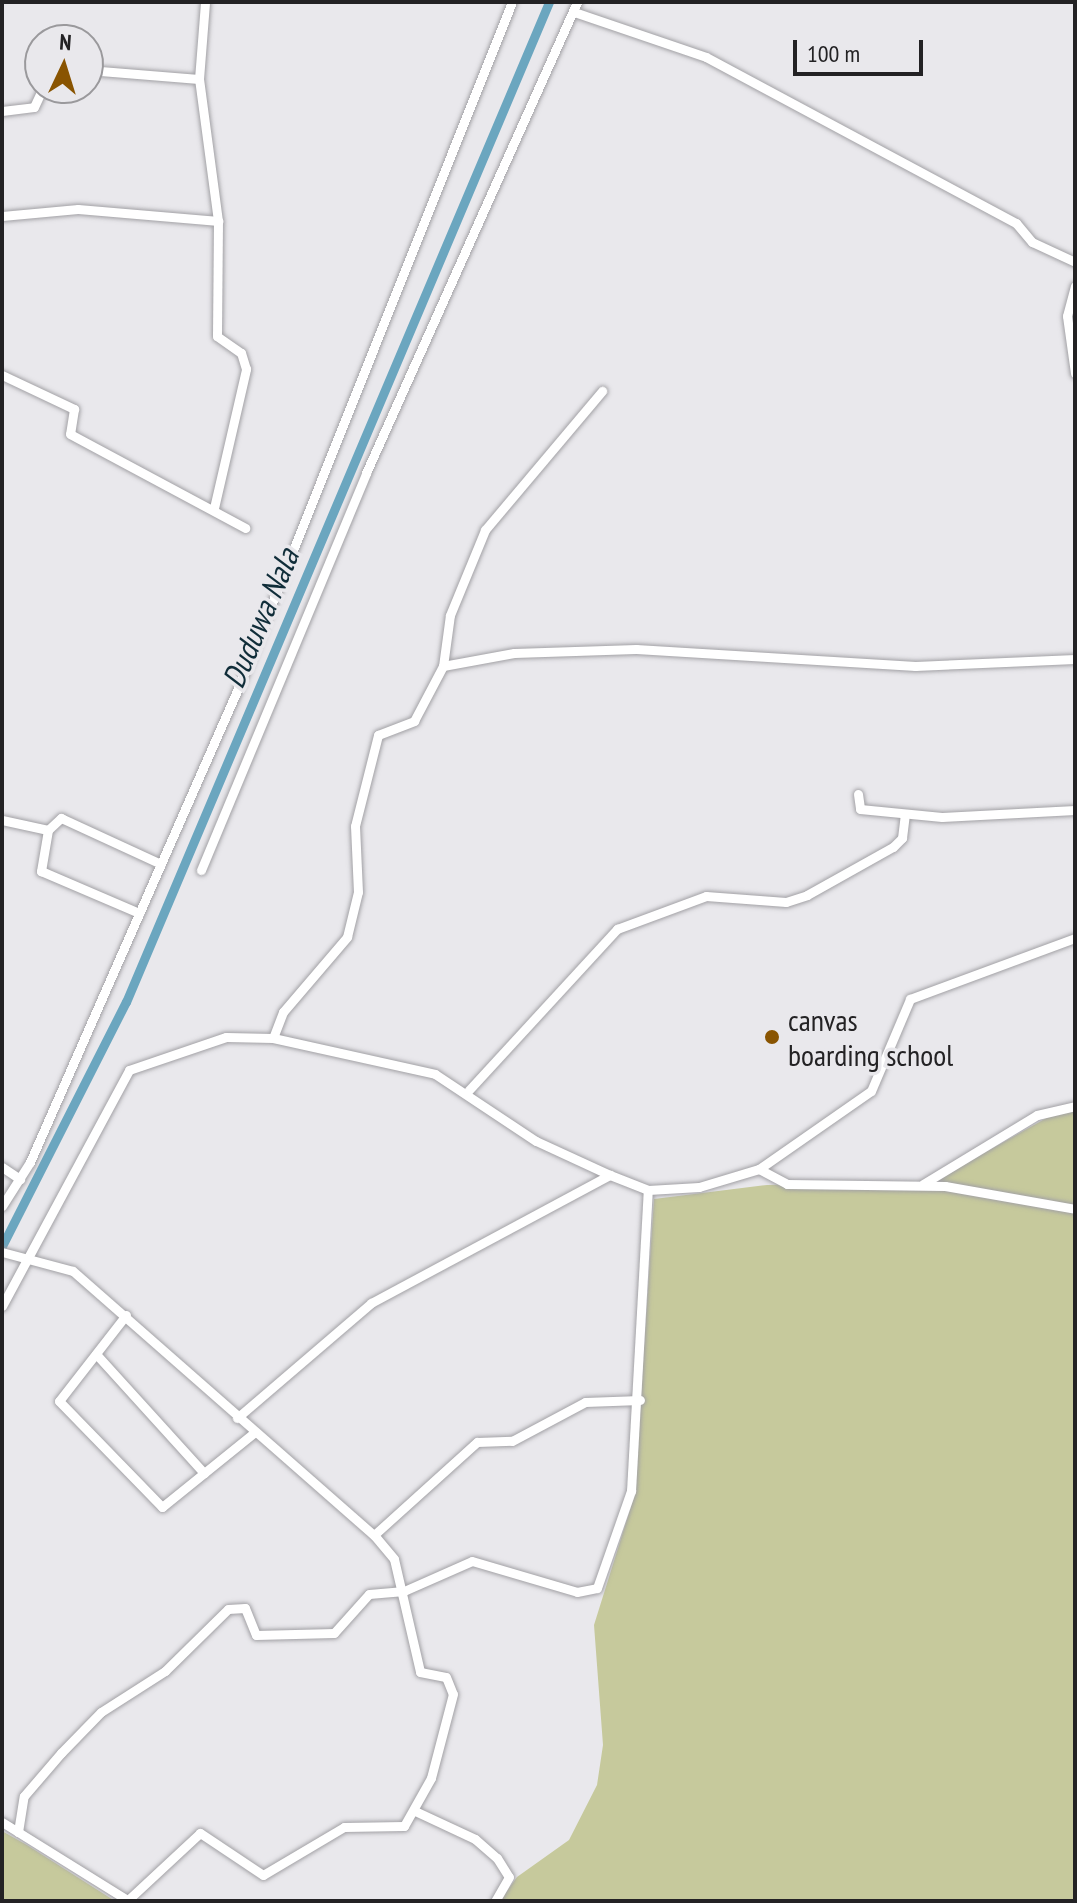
<!DOCTYPE html>
<style>
body{margin:0}
#map{position:relative;width:1077px;height:1903px;overflow:hidden;background:#e9e8ec;font-family:"PT Sans Narrow",sans-serif}
div>[style]{position:absolute}
.green>*{inset:0;background:#c6c99c}
.canal>*{height:9px;margin:-4.5px;padding:0 4.5px;transform-origin:4.5px;border-radius:4.5px;background:#6ba6bf}
.roads{filter:drop-shadow(0 0 2px #a2a1a5) drop-shadow(0 0 2px #a2a1a5)}
.minor>*{height:9px;margin:-4.5px;padding:0 4.5px;transform-origin:4.5px;border-radius:4.5px;background:#fff}
.dots>*{width:22px;height:22px;translate:-50% -50%;box-sizing:border-box;border:4px solid #e9e8ec;border-radius:50%}
span{translate:-50% -50%;white-space:nowrap;text-align:center;line-height:1.15;-webkit-text-stroke:7px #e9e8ec;paint-order:stroke}
.poi-label{font-size:30px;color:#232224}
.left{translate:0 -50%;text-align:left}
.water-label{font-size:32px;color:#102d39;font-style:italic}
.frame{position:absolute;inset:0;border:4px solid #232224;pointer-events:none}
.north{position:absolute;left:24px;top:24px;width:80px;height:80px;box-sizing:border-box;background:#e9e8ec;border:2px solid #9a999c;border-radius:50%;rotate:4deg;font-size:22px;font-weight:700;line-height:32px;text-align:center;color:#232224}
.north::after{content:'';display:block;margin:auto;width:28px;height:36px;background:#895401;clip-path:polygon(50% 0,100% 100%,50% 72%,0 100%)}
.scale{position:absolute;left:793px;top:40px;width:130px;height:36px;box-sizing:border-box;border:4px solid #232224;border-top:0;padding-left:10px;font-size:24px;line-height:28px;white-space:nowrap;color:#232224;-webkit-text-stroke:6px #e9e8ec;paint-order:stroke}
</style>
<div id="map">
<div class="green">
<div style="clip-path:polygon(1075px 1110px,1075px 1901px,500px 1901px,517px 1877px,569px 1840px,597px 1785px,603px 1745px,594px 1625px,634px 1497px,654px 1199px,767px 1185px,932px 1182px,1059px 1111px)"></div>
<div style="clip-path:polygon(2px 1831px,27px 1845px,115px 1901px,2px 1901px)"></div>
</div>
<div class="canal">
<div style="left:2px;top:1246px;width:274px;rotate:-63.1deg"></div>
<div style="left:126px;top:1002px;width:1086px;rotate:-67.07deg"></div>
</div>
<div class="roads">
<div class="minor">
<div style="left:574px;top:12px;width:139px;rotate:18.8deg"></div>
<div style="left:706px;top:57px;width:352px;rotate:28.2deg"></div>
<div style="left:1016px;top:223px;width:25px;rotate:50deg"></div>
<div style="left:1032px;top:242px;width:47px;rotate:24.9deg"></div>
<div style="left:88px;top:70px;width:111px;rotate:4.6deg"></div>
<div style="left:2px;top:111px;width:32px;rotate:-7deg"></div>
<div style="left:34px;top:107px;width:21px;rotate:-65deg"></div>
<div style="left:2px;top:216px;width:76px;rotate:-5.3deg"></div>
<div style="left:78px;top:209px;width:141px;rotate:4.9deg"></div>
<div style="left:218px;top:221px;width:143px;rotate:-97.6deg"></div>
<div style="left:199px;top:79px;width:77px;rotate:-85.5deg"></div>
<div style="left:1075px;top:286px;width:31px;rotate:105deg"></div>
<div style="left:1067px;top:316px;width:58px;rotate:82deg"></div>
<div style="left:2px;top:375px;width:80px;rotate:25.3deg"></div>
<div style="left:74px;top:409px;width:25px;rotate:99deg"></div>
<div style="left:70px;top:434px;width:199px;rotate:28.2deg"></div>
<div style="left:214px;top:508px;width:143px;rotate:-77deg"></div>
<div style="left:246px;top:369px;width:17px;rotate:-107deg"></div>
<div style="left:241px;top:353px;width:29px;rotate:-145deg"></div>
<div style="left:217px;top:336px;width:115px;rotate:-89.5deg"></div>
<div style="left:443px;top:666px;width:72px;rotate:-10.4deg"></div>
<div style="left:514px;top:653px;width:122px;rotate:-1.9deg"></div>
<div style="left:636px;top:649px;width:280px;rotate:3.5deg"></div>
<div style="left:915px;top:666px;width:160px;rotate:-2.5deg"></div>
<div style="left:858px;top:794px;width:15px;rotate:82deg"></div>
<div style="left:860px;top:809px;width:82px;rotate:5.6deg"></div>
<div style="left:942px;top:817px;width:133px;rotate:-3deg"></div>
<div style="left:2px;top:820px;width:47px;rotate:12.3deg"></div>
<div style="left:48px;top:830px;width:42px;rotate:99.7deg"></div>
<div style="left:41px;top:871px;width:107px;rotate:23.2deg"></div>
<div style="left:48px;top:830px;width:18px;rotate:-43deg"></div>
<div style="left:61px;top:818px;width:110px;rotate:24.7deg"></div>
<div style="left:201px;top:870px;width:430px;rotate:-67.4deg"></div>
<div style="left:366px;top:473px;width:516px;rotate:-65.87deg"></div>
<div style="left:273px;top:1038px;width:28px;rotate:-69deg"></div>
<div style="left:283px;top:1012px;width:99px;rotate:-49.5deg"></div>
<div style="left:347px;top:937px;width:46px;rotate:-76.3deg"></div>
<div style="left:358px;top:892px;width:66px;rotate:-92.6deg"></div>
<div style="left:355px;top:826px;width:94px;rotate:-75.8deg"></div>
<div style="left:378px;top:735px;width:39px;rotate:-21deg"></div>
<div style="left:414px;top:721px;width:62px;rotate:-62.2deg"></div>
<div style="left:443px;top:666px;width:51px;rotate:-82.2deg"></div>
<div style="left:450px;top:615px;width:92px;rotate:-67.6deg"></div>
<div style="left:485px;top:530px;width:182px;rotate:-49.9deg"></div>
<div style="left:469px;top:1090px;width:219px;rotate:-47.4deg"></div>
<div style="left:617px;top:929px;width:95px;rotate:-20.3deg"></div>
<div style="left:706px;top:896px;width:80px;rotate:4.3deg"></div>
<div style="left:786px;top:902px;width:22px;rotate:-18deg"></div>
<div style="left:807px;top:895px;width:98px;rotate:-29.2deg"></div>
<div style="left:893px;top:847px;width:13px;rotate:-45deg"></div>
<div style="left:902px;top:838px;width:24px;rotate:-83deg"></div>
<div style="left:2px;top:1167px;width:22px;rotate:34deg"></div>
<div style="left:759px;top:1169px;width:32px;rotate:28deg"></div>
<div style="left:787px;top:1184px;width:158px;rotate:0.7deg"></div>
<div style="left:945px;top:1186px;width:132px;rotate:10deg"></div>
<div style="left:923px;top:1184px;width:133px;rotate:-31.2deg"></div>
<div style="left:1037px;top:1115px;width:39px;rotate:-13deg"></div>
<div style="left:2px;top:1206px;width:52px;rotate:-57.5deg"></div>
<div style="left:30px;top:1162px;width:512px;rotate:-66.29deg"></div>
<div style="left:236px;top:693px;width:744px;rotate:-68.23deg"></div>
<div style="left:2px;top:1252px;width:73px;rotate:15deg"></div>
<div style="left:73px;top:1271px;width:400px;rotate:41.3deg"></div>
<div style="left:374px;top:1535px;width:31px;rotate:50deg"></div>
<div style="left:394px;top:1559px;width:116px;rotate:77deg"></div>
<div style="left:420px;top:1672px;width:26px;rotate:11deg"></div>
<div style="left:446px;top:1677px;width:18px;rotate:68deg"></div>
<div style="left:453px;top:1694px;width:87px;rotate:104.7deg"></div>
<div style="left:431px;top:1778px;width:55px;rotate:119.4deg"></div>
<div style="left:404px;top:1826px;width:60px;rotate:179deg"></div>
<div style="left:344px;top:1827px;width:94px;rotate:149.3deg"></div>
<div style="left:263px;top:1875px;width:76px;rotate:-146.3deg"></div>
<div style="left:200px;top:1833px;width:98px;rotate:137.1deg"></div>
<div style="left:2px;top:1306px;width:268px;rotate:-61.7deg"></div>
<div style="left:129px;top:1070px;width:102px;rotate:-18.8deg"></div>
<div style="left:226px;top:1037px;width:47px;rotate:1.2deg"></div>
<div style="left:273px;top:1038px;width:166px;rotate:12.5deg"></div>
<div style="left:435px;top:1074px;width:121px;rotate:33.6deg"></div>
<div style="left:536px;top:1141px;width:81px;rotate:24.7deg"></div>
<div style="left:610px;top:1175px;width:41px;rotate:21.5deg"></div>
<div style="left:648px;top:1190px;width:51px;rotate:-3.4deg"></div>
<div style="left:699px;top:1187px;width:63px;rotate:-16.7deg"></div>
<div style="left:759px;top:1169px;width:136px;rotate:-34.9deg"></div>
<div style="left:871px;top:1091px;width:100px;rotate:-67deg"></div>
<div style="left:910px;top:999px;width:176px;rotate:-20.3deg"></div>
<div style="left:126px;top:1315px;width:109px;rotate:127.9deg"></div>
<div style="left:59px;top:1401px;width:148px;rotate:45.8deg"></div>
<div style="left:162px;top:1507px;width:119px;rotate:-38.9deg"></div>
<div style="left:96px;top:1354px;width:161px;rotate:47.8deg"></div>
<div style="left:237px;top:1418px;width:177px;rotate:-40.6deg"></div>
<div style="left:371px;top:1303px;width:271px;rotate:-28.2deg"></div>
<div style="left:374px;top:1535px;width:139px;rotate:-42.1deg"></div>
<div style="left:477px;top:1442px;width:35px;rotate:-2deg"></div>
<div style="left:512px;top:1441px;width:83px;rotate:-28.1deg"></div>
<div style="left:585px;top:1402px;width:55px;rotate:-2.1deg"></div>
<div style="left:415px;top:1811px;width:66px;rotate:25deg"></div>
<div style="left:475px;top:1839px;width:29px;rotate:41deg"></div>
<div style="left:497px;top:1858px;width:22px;rotate:58deg"></div>
<div style="left:509px;top:1877px;width:28px;rotate:120deg"></div>
<div style="left:2px;top:1822px;width:150px;rotate:31.9deg"></div>
<div style="left:18px;top:1832px;width:36px;rotate:-81deg"></div>
<div style="left:24px;top:1796px;width:57px;rotate:-49.3deg"></div>
<div style="left:61px;top:1753px;width:57px;rotate:-45.7deg"></div>
<div style="left:101px;top:1712px;width:76px;rotate:-32.6deg"></div>
<div style="left:165px;top:1671px;width:88px;rotate:-44.5deg"></div>
<div style="left:228px;top:1609px;width:17px;rotate:-3deg"></div>
<div style="left:245px;top:1608px;width:29px;rotate:68deg"></div>
<div style="left:256px;top:1635px;width:78px;rotate:-1.5deg"></div>
<div style="left:334px;top:1633px;width:52px;rotate:-48.1deg"></div>
<div style="left:369px;top:1594px;width:35px;rotate:-5deg"></div>
<div style="left:404px;top:1591px;width:74px;rotate:-23.8deg"></div>
<div style="left:472px;top:1561px;width:109px;rotate:16.4deg"></div>
<div style="left:577px;top:1592px;width:20px;rotate:-11deg"></div>
<div style="left:597px;top:1588px;width:103px;rotate:-70.7deg"></div>
<div style="left:631px;top:1491px;width:301px;rotate:-86.8deg"></div>
</div>
</div>
<div class="dots">
<div style="left:772px;top:1037px;background:#895401"></div>
</div>
<div class="poi-label">
<span class="left" style="left:788px;top:1037px">canvas<br>boarding school</span>
</div>
<div class="water-label">
<span style="left:260px;top:618px;rotate:-67deg">Duduwa Nala</span>
</div>
<div class="frame"></div>
<div class="north">N</div>
<div class="scale">100 m</div>
</div>
